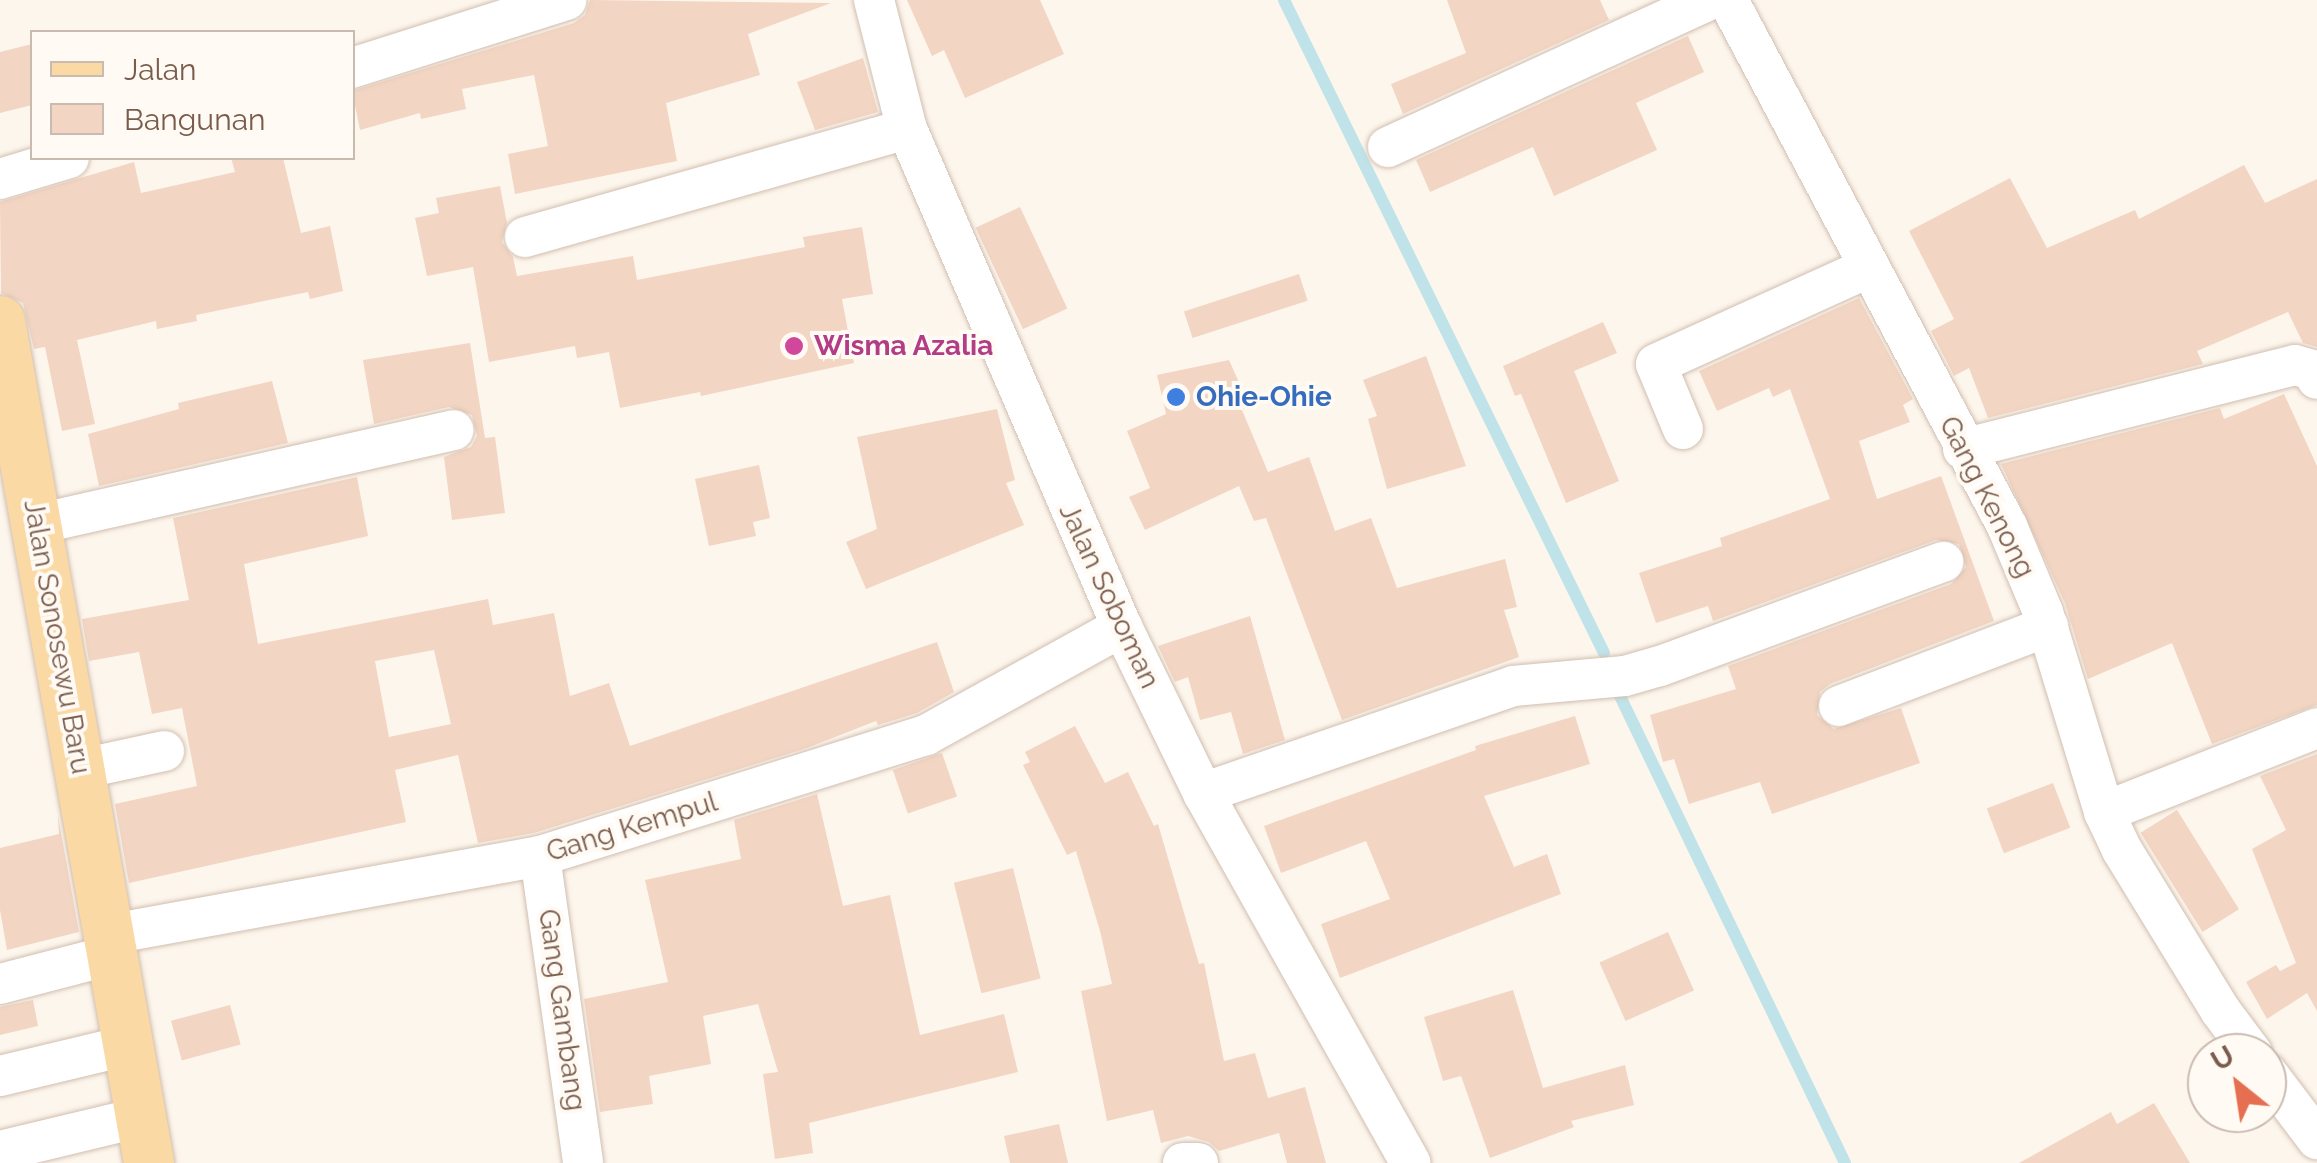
<!DOCTYPE html>
<style>
body{margin:0}
#map{position:relative;width:2317px;height:1163px;overflow:hidden;background:#fdf6ec;font-family:Raleway,sans-serif}
div>[style]{position:absolute}
.stream>*{height:12px;margin:-6px;padding:0 6px;transform-origin:6px;border-radius:6px;background:#bfe3e8}
.building>*{inset:0;background:#f3d5c3;transform-origin:0 0}
.roads{filter:drop-shadow(0 0 2px #d1beb0) drop-shadow(0 0 2px #d1beb0)}
.minor>*{height:40px;margin:-20px;padding:0 20px;transform-origin:20px;border-radius:20px;background:#fff}
.major>*{height:50px;margin:-25px;padding:0 25px;transform-origin:25px;border-radius:25px;background:#fbd9a5}
.dots>*{width:28px;height:28px;translate:-50% -50%;box-sizing:border-box;border:5px solid #fffaf3;border-radius:50%}
span{translate:-50% -50%;white-space:nowrap;text-align:center;line-height:1.15;-webkit-text-stroke:8px #fffaf3;paint-order:stroke}
.hotel-label{font-size:28px;color:#b23c85;font-weight:700}
.left{translate:0 -50%;text-align:left}
.shop-label{font-size:28px;color:#366cbe;font-weight:700}
.street-label{font-size:28px;color:#7a5c4d}
.legend{position:absolute;left:30px;top:30px;width:325px;height:130px;box-sizing:border-box;background:#fffaf3;border:2px solid #cabbb1;margin:0;padding:12px 18px;list-style:none;font-size:30px;color:#7a5c4d}
.legend li{display:flex;align-items:center;gap:20px;height:50px}
.legend b{width:50px;border:2px solid #cabbb1}
.north{position:absolute;left:2187px;top:1033px;width:100px;height:100px;box-sizing:border-box;background:#fffaf3;border:2px solid #cabbb1;border-radius:50%;rotate:330deg;font-size:28px;font-weight:700;line-height:40px;text-align:center;color:#7a5c4d}
.north::after{content:'';display:block;margin:auto;width:35px;height:45px;background:#e76f51;clip-path:polygon(50% 0,100% 100%,50% 72%,0 100%)}
</style>
<div id="map">
<div class="stream">
<div style="left:1284px;top:0;width:727px;rotate:63.89deg"></div>
<div style="left:1619px;top:694px;width:521px;rotate:64.27deg"></div>
</div>
<div class="building">
<div style="clip-path:polygon(590px 0,831px 3px,748px 34px,760px 75px,666px 103px,677px 161px,515px 194px,508px 154px,548px 146px,534px 75px,462px 89px,466px 109px,421px 119px,420px 113px,360px 130px,352px 91px,574px 23px,585px 15px)"></div>
<div style="clip-path:polygon(907px 0,1040px 0,1064px 54px,965px 98px,944px 50px,932px 56px)"></div>
<div style="clip-path:polygon(1447px 0,1600px 0,1609px 20px,1403px 114px,1391px 84px,1466px 53px)"></div>
<div style="clip-path:polygon(1688px 36px,1704px 72px,1636px 103px,1657px 150px,1554px 196px,1533px 147px,1430px 192px,1416px 160px)"></div>
<div style="clip-path:polygon(32px 44px,32px 105px,0 113px,0 52px)"></div>
<div style="clip-path:polygon(863px 58px,878px 112px,815px 130px,797px 82px)"></div>
<div style="clip-path:polygon(231px 158px,283px 158px,301px 233px,330px 226px,343px 291px,310px 299px,308px 292px,196px 315px,197px 321px,157px 329px,156px 321px,77px 340px,95px 424px,62px 431px,45px 347px,34px 349px,23px 303px,1px 293px,0 202px,134px 162px,141px 193px,235px 172px)"></div>
<div style="clip-path:polygon(2244px 165px,2265px 203px,2317px 179px,2317px 347px,2303px 343px,2288px 312px,2197px 351px,2203px 364px,1988px 418px,1969px 368px,1954px 376px,1931px 331px,1954px 319px,1909px 231px,2010px 178px,2047px 248px,2135px 210px,2139px 219px)"></div>
<div style="clip-path:polygon(500px 186px,507px 223px,502px 242px,513px 257px,517px 276px,633px 256px,637px 280px,805px 247px,803px 237px,862px 227px,873px 294px,842px 299px,854px 363px,701px 396px,700px 392px,620px 408px,609px 352px,577px 358px,575px 346px,489px 362px,473px 267px,427px 276px,415px 218px,439px 213px,436px 198px)"></div>
<div style="left:1020px;top:207px;width:112px;height:49px;rotate:65deg"></div>
<div style="left:1299px;top:274px;width:28px;height:121px;rotate:72deg"></div>
<div style="clip-path:polygon(1859px 298px,1913px 399px,1903px 405px,1910px 422px,1859px 441px,1877px 499px,1941px 476px,1994px 621px,1830px 684px,1820px 692px,1817px 715px,1834px 729px,1901px 708px,1920px 763px,1772px 814px,1760px 782px,1689px 804px,1674px 759px,1663px 762px,1650px 715px,1736px 689px,1728px 666px,1951px 584px,1966px 567px,1959px 544px,1936px 540px,1713px 621px,1708px 606px,1656px 623px,1639px 573px,1722px 546px,1720px 538px,1830px 499px,1790px 389px,1773px 397px,1769px 388px,1717px 411px,1699px 371px)"></div>
<div style="clip-path:polygon(1603px 322px,1617px 353px,1574px 371px,1619px 481px,1566px 503px,1521px 394px,1515px 396px,1503px 366px)"></div>
<div style="clip-path:polygon(470px 343px,485px 438px,495px 437px,505px 513px,452px 520px,444px 457px,471px 447px,477px 436px,472px 415px,449px 407px,374px 424px,363px 360px)"></div>
<div style="clip-path:polygon(1426px 356px,1466px 466px,1387px 489px,1368px 419px,1377px 416px,1363px 380px)"></div>
<div style="clip-path:polygon(1229px 360px,1250px 407px,1242px 410px,1268px 472px,1309px 457px,1335px 531px,1371px 518px,1397px 588px,1505px 559px,1517px 607px,1504px 610px,1519px 657px,1342px 720px,1266px 518px,1254px 521px,1239px 486px,1145px 530px,1129px 497px,1150px 488px,1127px 431px,1166px 414px,1157px 375px)"></div>
<div style="clip-path:polygon(272px 381px,288px 443px,99px 486px,88px 434px,179px 409px,178px 403px)"></div>
<div style="clip-path:polygon(2284px 394px,2317px 466px,2317px 705px,2212px 744px,2172px 643px,2088px 679px,2065px 603px,2001px 464px,2220px 408px,2224px 419px)"></div>
<div style="clip-path:polygon(997px 409px,1015px 480px,1006px 483px,1024px 525px,866px 589px,846px 542px,877px 529px,857px 437px)"></div>
<div style="clip-path:polygon(759px 465px,770px 518px,753px 522px,756px 536px,709px 546px,695px 479px)"></div>
<div style="clip-path:polygon(evenodd,357px 477px,368px 536px,244px 564px,258px 644px,488px 599px,493px 625px,554px 613px,570px 696px,609px 683px,630px 746px,937px 642px,954px 692px,917px 713px,878px 725px,876px 721px,807px 748px,534px 833px,478px 843px,458px 755px,395px 770px,406px 822px,129px 883px,115px 804px,197px 786px,182px 708px,152px 714px,139px 652px,89px 661px,82px 619px,189px 600px,173px 518px,357px 477px,434px 650px,451px 724px,389px 737px,375px 661px,434px 650px)"></div>
<div style="clip-path:polygon(1250px 616px,1285px 740px,1243px 754px,1231px 712px,1200px 720px,1188px 677px,1175px 682px,1158px 646px)"></div>
<div style="clip-path:polygon(1575px 716px,1590px 764px,1484px 796px,1514px 867px,1547px 854px,1561px 894px,1340px 978px,1321px 924px,1390px 899px,1366px 841px,1281px 873px,1264px 826px,1476px 750px,1475px 746px)"></div>
<div style="clip-path:polygon(1075px 726px,1105px 783px,1128px 772px,1154px 826px,1158px 824px,1199px 964px,1204px 963px,1224px 1061px,1255px 1053px,1268px 1098px,1305px 1087px,1326px 1163px,1287px 1163px,1279px 1133px,1219px 1151px,1209px 1142px,1188px 1136px,1161px 1143px,1153px 1110px,1107px 1121px,1081px 991px,1112px 984px,1100px 931px,1076px 851px,1067px 855px,1023px 765px,1030px 762px,1025px 752px)"></div>
<div style="left:942px;top:753px;width:46px;height:52px;rotate:71deg"></div>
<div style="clip-path:polygon(2317px 754px,2317px 1011px,2307px 993px,2267px 1019px,2246px 982px,2276px 965px,2280px 971px,2296px 963px,2252px 849px,2286px 830px,2260px 776px)"></div>
<div style="left:2053px;top:783px;width:48px;height:71px;rotate:69deg"></div>
<div style="clip-path:polygon(817px 794px,843px 906px,890px 895px,920px 1035px,1004px 1014px,1018px 1072px,809px 1123px,813px 1153px,775px 1159px,763px 1074px,778px 1072px,758px 1004px,703px 1016px,711px 1064px,649px 1076px,653px 1104px,600px 1112px,584px 999px,668px 982px,645px 880px,741px 859px,734px 820px)"></div>
<div style="left:2177px;top:810px;width:117px;height:43px;rotate:58deg"></div>
<div style="clip-path:polygon(58px 816px,79px 932px,7px 950px,0 910px,0 848px,59px 834px)"></div>
<div style="left:1013px;top:868px;width:114px;height:61px;rotate:76deg"></div>
<div style="left:1668px;top:932px;width:64px;height:75px;rotate:66deg"></div>
<div style="clip-path:polygon(1513px 990px,1543px 1088px,1625px 1065px,1634px 1105px,1571px 1121px,1574px 1127px,1490px 1158px,1461px 1076px,1443px 1081px,1424px 1017px)"></div>
<div style="clip-path:polygon(33px 1000px,38px 1026px,0 1035px,0 1007px)"></div>
<div style="left:230px;top:1005px;width:41px;height:61px;rotate:75deg"></div>
<div style="clip-path:polygon(2154px 1103px,2190px 1163px,2019px 1163px,2111px 1112px,2117px 1124px)"></div>
<div style="clip-path:polygon(1059px 1124px,1068px 1163px,1010px 1163px,1004px 1136px)"></div>
</div>
<div class="roads">
<div class="minor">
<div style="left:874px;top:0;width:133px;rotate:75.7deg"></div>
<div style="left:907px;top:129px;width:542px;rotate:66.65deg"></div>
<div style="left:1122px;top:627px;width:185px;rotate:64deg"></div>
<div style="left:1203px;top:793px;width:424px;rotate:60.7deg"></div>
<div style="left:1728px;top:0;width:595px;rotate:62.06deg"></div>
<div style="left:2007px;top:526px;width:93px;rotate:67.3deg"></div>
<div style="left:2043px;top:612px;width:209px;rotate:73deg"></div>
<div style="left:2104px;top:812px;width:42px;rotate:64.7deg"></div>
<div style="left:2122px;top:850px;width:188px;rotate:58.5deg"></div>
<div style="left:2220px;top:1010px;width:54px;rotate:53.3deg"></div>
<div style="left:352px;top:68px;width:225px;rotate:-17.6deg"></div>
<div style="left:1388px;top:147px;width:353px;rotate:-24.6deg"></div>
<div style="left:0;top:179px;width:72px;rotate:-16.9deg"></div>
<div style="left:525px;top:237px;width:397px;rotate:-15.8deg"></div>
<div style="left:1683px;top:429px;width:70px;rotate:-112.6deg"></div>
<div style="left:1656px;top:364px;width:233px;rotate:-24.4deg"></div>
<div style="left:1963px;top:449px;width:342px;rotate:-14.2deg"></div>
<div style="left:2295px;top:365px;width:18px;rotate:16deg"></div>
<div style="left:2312px;top:370px;width:10px;rotate:61deg"></div>
<div style="left:37px;top:524px;width:427px;rotate:-12.7deg"></div>
<div style="left:1839px;top:706px;width:224px;rotate:-20.9deg"></div>
<div style="left:81px;top:769px;width:85px;rotate:-12.2deg"></div>
<div style="left:1203px;top:793px;width:328px;rotate:-19deg"></div>
<div style="left:1513px;top:686px;width:112px;rotate:-5.1deg"></div>
<div style="left:1625px;top:676px;width:36px;rotate:-16deg"></div>
<div style="left:1660px;top:666px;width:302px;rotate:-20.2deg"></div>
<div style="left:2104px;top:812px;width:229px;rotate:-21.5deg"></div>
<div style="left:540px;top:856px;width:310px;rotate:82deg"></div>
<div style="left:111px;top:934px;width:436px;rotate:-10.3deg"></div>
<div style="left:540px;top:856px;width:405px;rotate:-17.4deg"></div>
<div style="left:926px;top:735px;width:224px;rotate:-28.9deg"></div>
<div style="left:0;top:984px;width:119px;rotate:-14.6deg"></div>
<div style="left:2267px;top:1073px;width:83px;rotate:52.9deg"></div>
<div style="left:0;top:1076px;width:133px;rotate:-13.5deg"></div>
<div style="left:0;top:1151px;width:146px;rotate:-13.5deg"></div>
<div style="left:1183px;top:1163px;width:15px"></div>
</div>
<div class="major">
<div style="left:0;top:321px;width:855px;rotate:79.96deg"></div>
</div>
</div>
<div class="dots">
<div style="left:794px;top:346px;background:#d1479c"></div>
<div style="left:1176px;top:397px;background:#3f7fe0"></div>
</div>
<div class="hotel-label">
<span class="left" style="left:814px;top:346px">Wisma Azalia</span>
</div>
<div class="shop-label">
<span class="left" style="left:1196px;top:397px">Ohie-Ohie</span>
</div>
<div class="street-label">
<span style="left:1987px;top:497px;rotate:63deg">Gang Kenong</span>
<span style="left:1109px;top:596px;rotate:65deg">Jalan Soboman</span>
<span style="left:57px;top:637px;rotate:80deg">Jalan Sonosewu Baru</span>
<span style="left:632px;top:827px;rotate:-17deg">Gang Kempul</span>
<span style="left:562px;top:1010px;rotate:82deg">Gang Gambang</span>
</div>
<ul class="legend">
<li><b style="height:12px;background:#fbd9a5"></b>Jalan</li>
<li><b style="height:28px;background:#f3d5c3"></b>Bangunan</li>
</ul>
<div class="north">U</div>
</div>
